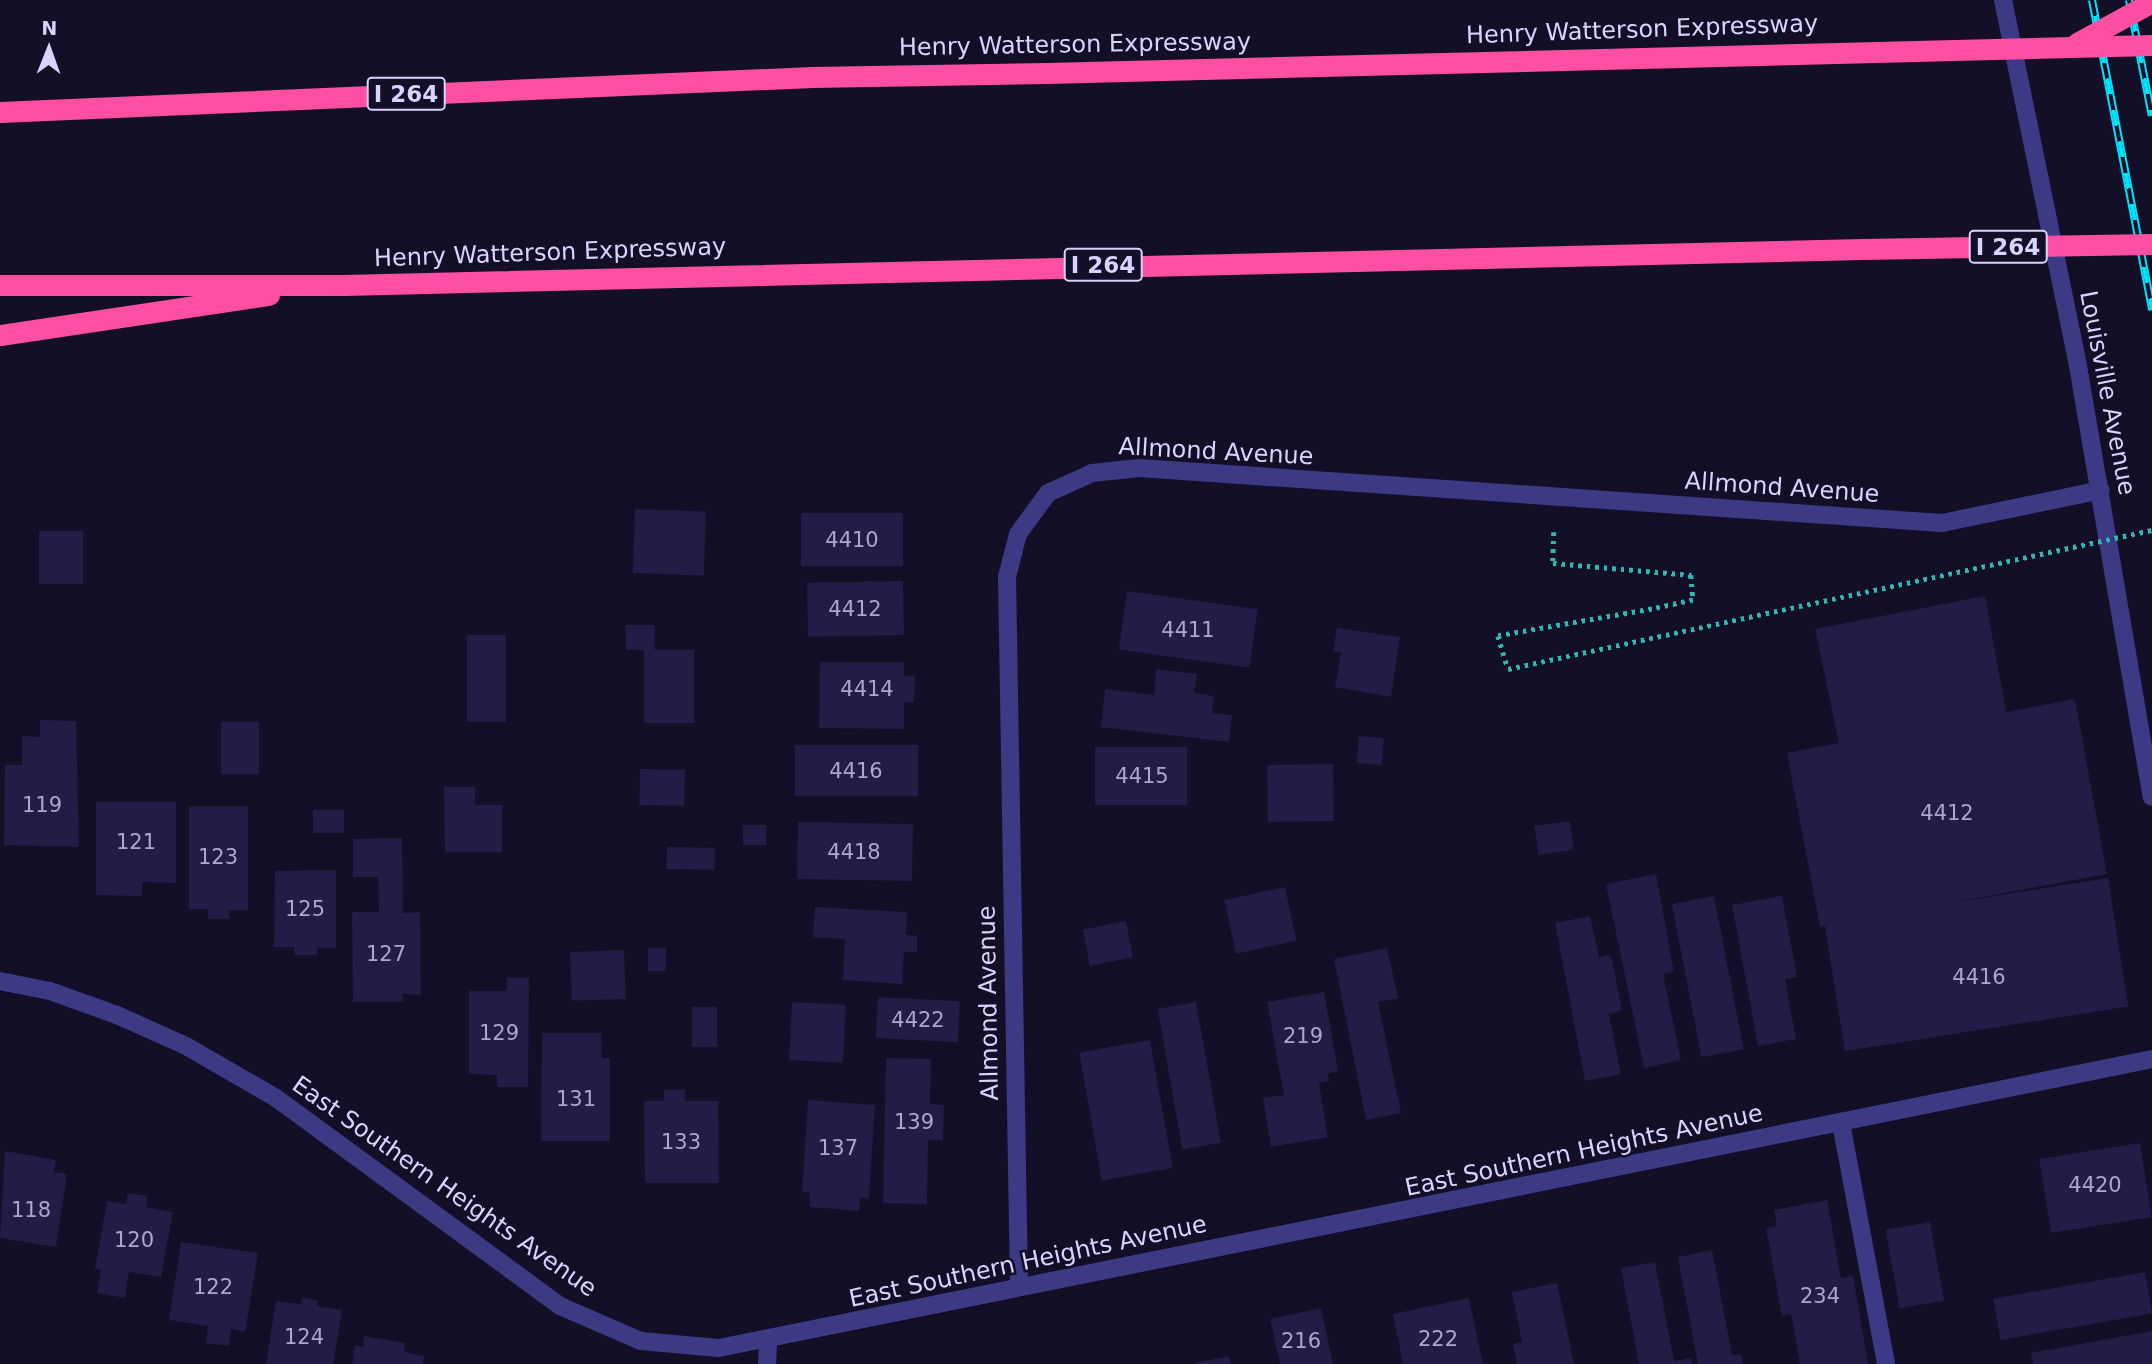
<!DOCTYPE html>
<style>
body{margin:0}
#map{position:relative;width:2152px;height:1364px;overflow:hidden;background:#130f26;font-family:"DejaVu Sans",sans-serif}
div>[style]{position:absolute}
.building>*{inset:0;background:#241b47;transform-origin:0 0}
.path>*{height:4.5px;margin-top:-2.25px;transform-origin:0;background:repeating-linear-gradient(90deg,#2fb8b0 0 3.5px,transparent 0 8.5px)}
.lane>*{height:18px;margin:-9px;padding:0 9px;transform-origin:9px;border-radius:9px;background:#3d3a85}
.street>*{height:18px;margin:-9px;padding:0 9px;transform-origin:9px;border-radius:9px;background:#3d3a85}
.highway>*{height:21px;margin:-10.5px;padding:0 10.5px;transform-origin:10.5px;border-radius:10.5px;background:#ff4fa3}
.rail>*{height:8px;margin-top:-4px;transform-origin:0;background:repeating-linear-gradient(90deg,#130f26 0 16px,#00e5ff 0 32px);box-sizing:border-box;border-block:2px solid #00e5ff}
.path-bridge>*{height:4.5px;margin-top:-2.25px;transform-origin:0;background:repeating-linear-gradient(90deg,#2fb8b0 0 3.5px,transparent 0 8.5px)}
.highway-bridge>*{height:21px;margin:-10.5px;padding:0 10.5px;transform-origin:10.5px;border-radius:10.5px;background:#ff4fa3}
span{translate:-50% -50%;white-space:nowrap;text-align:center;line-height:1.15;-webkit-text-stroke:5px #130f26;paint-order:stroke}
.number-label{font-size:21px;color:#aca6d1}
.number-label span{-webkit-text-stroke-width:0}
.shield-label span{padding:2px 5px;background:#130f26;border:2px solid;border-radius:5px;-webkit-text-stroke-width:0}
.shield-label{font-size:23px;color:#d9d4ff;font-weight:700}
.street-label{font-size:24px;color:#d9d4ff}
.north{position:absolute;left:14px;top:14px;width:70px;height:70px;-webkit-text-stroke:5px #130f26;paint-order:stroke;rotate:1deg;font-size:19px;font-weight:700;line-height:28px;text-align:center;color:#d9d4ff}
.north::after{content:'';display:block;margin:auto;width:24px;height:32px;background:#d9d4ff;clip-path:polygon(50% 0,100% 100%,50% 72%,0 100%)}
</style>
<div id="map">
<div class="building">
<div style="left:635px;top:509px;width:71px;height:64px;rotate:2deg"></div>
<div style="left:903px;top:513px;width:53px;height:102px;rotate:90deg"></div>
<div style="left:39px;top:531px;width:44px;height:53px"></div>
<div style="left:903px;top:581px;width:54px;height:96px;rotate:89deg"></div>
<div style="left:1127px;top:591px;width:132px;height:59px;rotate:8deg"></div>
<div style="clip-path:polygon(1985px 596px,2006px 712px,2075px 699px,2107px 874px,1820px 927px,1787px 753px,1839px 743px,1815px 629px)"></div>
<div style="clip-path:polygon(626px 625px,654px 625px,655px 650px,694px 650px,694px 723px,644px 723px,644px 650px,626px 650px)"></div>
<div style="clip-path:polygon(1337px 628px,1400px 637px,1391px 697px,1335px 687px,1341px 652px,1333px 651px)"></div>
<div style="left:506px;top:635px;width:87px;height:39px;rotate:90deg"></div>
<div style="clip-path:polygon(820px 662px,904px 662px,904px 676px,915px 676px,914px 702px,904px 703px,904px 729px,819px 728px)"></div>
<div style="clip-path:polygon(1156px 669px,1197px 674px,1194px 693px,1214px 696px,1212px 713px,1232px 715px,1229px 742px,1101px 727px,1105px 689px,1154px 695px)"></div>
<div style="clip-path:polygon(40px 720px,76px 721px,79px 847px,4px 845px,5px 765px,22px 765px,22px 736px,40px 737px)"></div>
<div style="left:221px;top:722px;width:38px;height:52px"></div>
<div style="left:1359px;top:736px;width:25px;height:27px;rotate:5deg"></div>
<div style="left:795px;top:745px;width:123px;height:51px"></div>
<div style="left:1095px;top:747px;width:92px;height:58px"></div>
<div style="left:1333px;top:764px;width:57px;height:66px;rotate:89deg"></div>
<div style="left:640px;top:769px;width:45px;height:36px;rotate:1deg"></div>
<div style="clip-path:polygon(444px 787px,475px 787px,475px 805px,502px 805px,502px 852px,445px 852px)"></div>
<div style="clip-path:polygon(96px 802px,176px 802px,176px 883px,142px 882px,142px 896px,96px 895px)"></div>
<div style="clip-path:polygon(189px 806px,248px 806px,248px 910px,229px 910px,229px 919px,208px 919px,208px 909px,189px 909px)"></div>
<div style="left:313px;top:810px;width:31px;height:23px"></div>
<div style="left:1570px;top:821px;width:29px;height:36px;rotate:82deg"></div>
<div style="left:798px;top:822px;width:115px;height:57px;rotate:1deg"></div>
<div style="left:743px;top:825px;width:23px;height:20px"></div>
<div style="clip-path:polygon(402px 838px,403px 913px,420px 912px,421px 995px,402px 994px,403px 1002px,353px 1002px,352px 912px,379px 912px,378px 877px,353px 877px,353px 839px)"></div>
<div style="left:667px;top:847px;width:48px;height:22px;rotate:1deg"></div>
<div style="clip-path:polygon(336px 870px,336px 948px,317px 948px,317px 955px,294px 955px,294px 947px,274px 947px,275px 871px)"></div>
<div style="clip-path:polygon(1656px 874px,1674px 972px,1663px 974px,1681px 1060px,1644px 1068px,1606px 884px)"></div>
<div style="left:2108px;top:878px;width:130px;height:287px;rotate:81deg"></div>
<div style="left:1285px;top:887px;width:55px;height:62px;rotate:78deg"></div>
<div style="left:1714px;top:896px;width:156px;height:43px;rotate:79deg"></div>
<div style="clip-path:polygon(1782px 896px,1797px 977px,1785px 979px,1796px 1039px,1758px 1046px,1732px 905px)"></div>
<div style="clip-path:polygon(815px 907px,907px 912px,906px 935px,917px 936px,917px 952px,904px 952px,902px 984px,843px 980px,845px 939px,813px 937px)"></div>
<div style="clip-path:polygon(1590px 916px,1599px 957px,1611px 955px,1622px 1010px,1609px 1014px,1621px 1074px,1585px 1081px,1555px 923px)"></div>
<div style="left:1126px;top:921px;width:37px;height:44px;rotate:79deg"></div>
<div style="left:648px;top:948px;width:18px;height:23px"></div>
<div style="clip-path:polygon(1387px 948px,1398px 998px,1378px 1002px,1401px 1113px,1366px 1120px,1334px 959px)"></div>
<div style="left:624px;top:950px;width:49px;height:54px;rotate:88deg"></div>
<div style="clip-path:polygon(507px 978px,529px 978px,528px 1087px,497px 1087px,497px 1075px,469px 1074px,469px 991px,507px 991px)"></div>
<div style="clip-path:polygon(1324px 992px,1338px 1071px,1328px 1074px,1329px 1081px,1319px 1083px,1328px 1137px,1271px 1147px,1263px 1098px,1284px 1095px,1267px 1002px)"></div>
<div style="left:878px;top:997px;width:82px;height:41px;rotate:3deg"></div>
<div style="left:792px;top:1002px;width:54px;height:58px;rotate:3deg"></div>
<div style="left:1196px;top:1002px;width:143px;height:39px;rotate:80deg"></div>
<div style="left:692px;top:1007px;width:25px;height:40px"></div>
<div style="clip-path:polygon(542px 1033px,601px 1033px,602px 1058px,610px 1058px,610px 1141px,541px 1141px)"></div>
<div style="left:1150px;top:1040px;width:130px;height:72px;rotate:80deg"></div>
<div style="clip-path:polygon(886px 1058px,931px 1059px,930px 1104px,944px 1105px,943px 1140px,928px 1140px,927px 1204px,883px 1203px)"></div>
<div style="clip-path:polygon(664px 1090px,685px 1090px,685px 1101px,718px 1101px,719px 1183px,645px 1183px,644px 1101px,664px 1101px)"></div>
<div style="clip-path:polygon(808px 1100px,875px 1105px,869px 1198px,860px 1198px,859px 1211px,810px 1207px,810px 1193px,802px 1192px)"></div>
<div style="left:2140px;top:1143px;width:75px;height:102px;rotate:81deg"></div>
<div style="clip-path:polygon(5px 1151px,56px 1160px,54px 1172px,67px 1174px,56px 1247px,0 1238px)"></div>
<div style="clip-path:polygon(128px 1193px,147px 1196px,146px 1207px,173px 1212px,161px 1277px,129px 1272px,125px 1298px,97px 1293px,101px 1270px,95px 1269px,107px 1201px,126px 1204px)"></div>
<div style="clip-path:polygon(1827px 1200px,1841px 1278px,1853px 1276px,1868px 1364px,1800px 1364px,1791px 1314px,1782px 1316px,1766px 1228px,1777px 1226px,1774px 1210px)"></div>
<div style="left:1930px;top:1222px;width:80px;height:45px;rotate:80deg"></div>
<div style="clip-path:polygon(181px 1242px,258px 1253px,245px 1332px,231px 1329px,229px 1346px,206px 1343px,208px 1326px,169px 1320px)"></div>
<div style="clip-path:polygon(1712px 1250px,1732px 1355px,1741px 1354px,1743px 1364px,1698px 1364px,1678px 1257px)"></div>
<div style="clip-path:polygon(1655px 1262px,1674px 1361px,1691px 1358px,1692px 1364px,1639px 1364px,1621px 1268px)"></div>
<div style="left:2145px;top:1272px;width:42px;height:154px;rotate:80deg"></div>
<div style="clip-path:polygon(1557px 1283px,1574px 1364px,1517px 1364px,1513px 1344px,1522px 1342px,1512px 1292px)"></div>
<div style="clip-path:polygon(302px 1297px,317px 1300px,317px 1306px,342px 1310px,333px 1364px,266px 1364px,276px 1301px,301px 1304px)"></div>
<div style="clip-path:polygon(1469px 1298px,1483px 1364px,1403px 1364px,1393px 1314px)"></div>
<div style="clip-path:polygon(1321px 1308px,1333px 1364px,1280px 1364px,1270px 1319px)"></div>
<div style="clip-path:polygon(2152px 1331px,2152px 1364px,2033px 1364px,2031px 1353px)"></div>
<div style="clip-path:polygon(364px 1336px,405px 1343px,404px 1352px,424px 1356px,423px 1364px,352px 1364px,355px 1345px,363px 1347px)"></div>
<div style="clip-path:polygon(1229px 1356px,1231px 1364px,1195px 1364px,1195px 1363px)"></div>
</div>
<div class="path">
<div style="left:1554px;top:532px;width:31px;rotate:92deg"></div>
<div style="left:1553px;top:563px;width:139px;rotate:5deg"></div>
<div style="left:1691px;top:575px;width:25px;rotate:85deg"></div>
<div style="left:1693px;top:600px;width:42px;rotate:167.6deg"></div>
</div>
<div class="lane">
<div style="left:1841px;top:1123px;width:245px;rotate:79.4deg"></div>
</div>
<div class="street">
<div style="left:2003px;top:0;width:374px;rotate:78.4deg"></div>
<div style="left:2078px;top:366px;width:437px;rotate:80.3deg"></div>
<div style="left:0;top:981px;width:51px;rotate:11.3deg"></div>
<div style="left:50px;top:991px;width:71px;rotate:19.7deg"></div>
<div style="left:117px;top:1015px;width:76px;rotate:24.2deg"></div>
<div style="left:186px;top:1046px;width:104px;rotate:30deg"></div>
<div style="left:276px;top:1098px;width:352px;rotate:36.2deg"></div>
<div style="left:560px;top:1306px;width:88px;rotate:23.4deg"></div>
<div style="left:641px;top:1341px;width:78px;rotate:5.1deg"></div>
<div style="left:719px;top:1348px;width:1462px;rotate:-11.4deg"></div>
<div style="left:1019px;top:1285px;width:708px;rotate:-90.97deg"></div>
<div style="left:1007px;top:577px;width:44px;rotate:-75.7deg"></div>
<div style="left:1018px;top:534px;width:51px;rotate:-53.8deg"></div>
<div style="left:1048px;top:493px;width:48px;rotate:-24.4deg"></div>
<div style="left:1092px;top:473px;width:47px;rotate:-6.1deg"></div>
<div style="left:1139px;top:468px;width:805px;rotate:3.92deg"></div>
<div style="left:1942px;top:523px;width:162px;rotate:-11.7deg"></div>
<div style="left:767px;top:1364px;width:22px;rotate:-87deg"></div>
</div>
<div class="highway">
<div style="left:0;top:112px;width:813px;rotate:-2.47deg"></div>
<div style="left:812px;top:77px;width:235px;rotate:-1deg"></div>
<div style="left:0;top:285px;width:344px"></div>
<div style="left:344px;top:285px;width:1519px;rotate:-1.36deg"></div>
<div style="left:0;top:335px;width:272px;rotate:-8.5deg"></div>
</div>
<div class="rail">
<div style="left:2092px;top:0;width:316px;rotate:79deg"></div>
<div style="left:2129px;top:0;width:118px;rotate:78.8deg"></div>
</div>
<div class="path-bridge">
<div style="left:1652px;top:609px;width:156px;rotate:170.1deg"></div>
<div style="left:1498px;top:636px;width:34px;rotate:73deg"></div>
<div style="left:1508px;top:669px;width:659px;rotate:-12.18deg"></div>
</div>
<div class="highway-bridge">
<div style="left:2077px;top:43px;width:85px;rotate:-28.7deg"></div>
<div style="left:1047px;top:73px;width:1105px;rotate:-1.45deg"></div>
<div style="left:1863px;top:249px;width:289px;rotate:-1deg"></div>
</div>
<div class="number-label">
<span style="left:852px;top:540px">4410</span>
<span style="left:855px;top:609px">4412</span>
<span style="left:1188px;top:630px">4411</span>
<span style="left:867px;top:689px">4414</span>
<span style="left:856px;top:771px">4416</span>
<span style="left:1142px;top:776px">4415</span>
<span style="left:42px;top:805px">119</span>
<span style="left:1947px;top:813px">4412</span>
<span style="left:136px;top:842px">121</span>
<span style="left:854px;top:852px">4418</span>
<span style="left:218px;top:857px">123</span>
<span style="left:305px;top:909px">125</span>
<span style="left:386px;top:954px">127</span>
<span style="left:1979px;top:977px">4416</span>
<span style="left:918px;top:1020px">4422</span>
<span style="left:499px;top:1033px">129</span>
<span style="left:1303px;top:1036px">219</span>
<span style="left:576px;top:1099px">131</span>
<span style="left:914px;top:1122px">139</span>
<span style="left:681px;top:1142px">133</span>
<span style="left:838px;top:1148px">137</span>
<span style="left:2095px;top:1185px">4420</span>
<span style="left:31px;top:1210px">118</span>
<span style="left:134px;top:1240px">120</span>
<span style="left:213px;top:1287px">122</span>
<span style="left:1820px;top:1296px">234</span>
<span style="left:304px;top:1337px">124</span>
<span style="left:1438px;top:1339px">222</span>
<span style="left:1301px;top:1341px">216</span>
</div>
<div class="shield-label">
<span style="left:406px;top:94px">I 264</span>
<span style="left:2008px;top:247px">I 264</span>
<span style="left:1103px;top:265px">I 264</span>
</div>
<div class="street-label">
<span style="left:1642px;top:30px;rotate:-2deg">Henry Watterson Expressway</span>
<span style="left:1075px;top:45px;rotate:-1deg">Henry Watterson Expressway</span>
<span style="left:550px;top:253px;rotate:-2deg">Henry Watterson Expressway</span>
<span style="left:2107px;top:393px;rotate:79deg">Louisville Avenue</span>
<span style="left:1216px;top:452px;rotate:3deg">Allmond Avenue</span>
<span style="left:1782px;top:488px;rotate:4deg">Allmond Avenue</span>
<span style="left:989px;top:1003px;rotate:-91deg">Allmond Avenue</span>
<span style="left:1584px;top:1151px;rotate:-12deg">East Southern Heights Avenue</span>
<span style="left:444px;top:1187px;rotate:35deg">East Southern Heights Avenue</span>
<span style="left:1028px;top:1262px;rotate:-12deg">East Southern Heights Avenue</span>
</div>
<div class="north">N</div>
</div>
